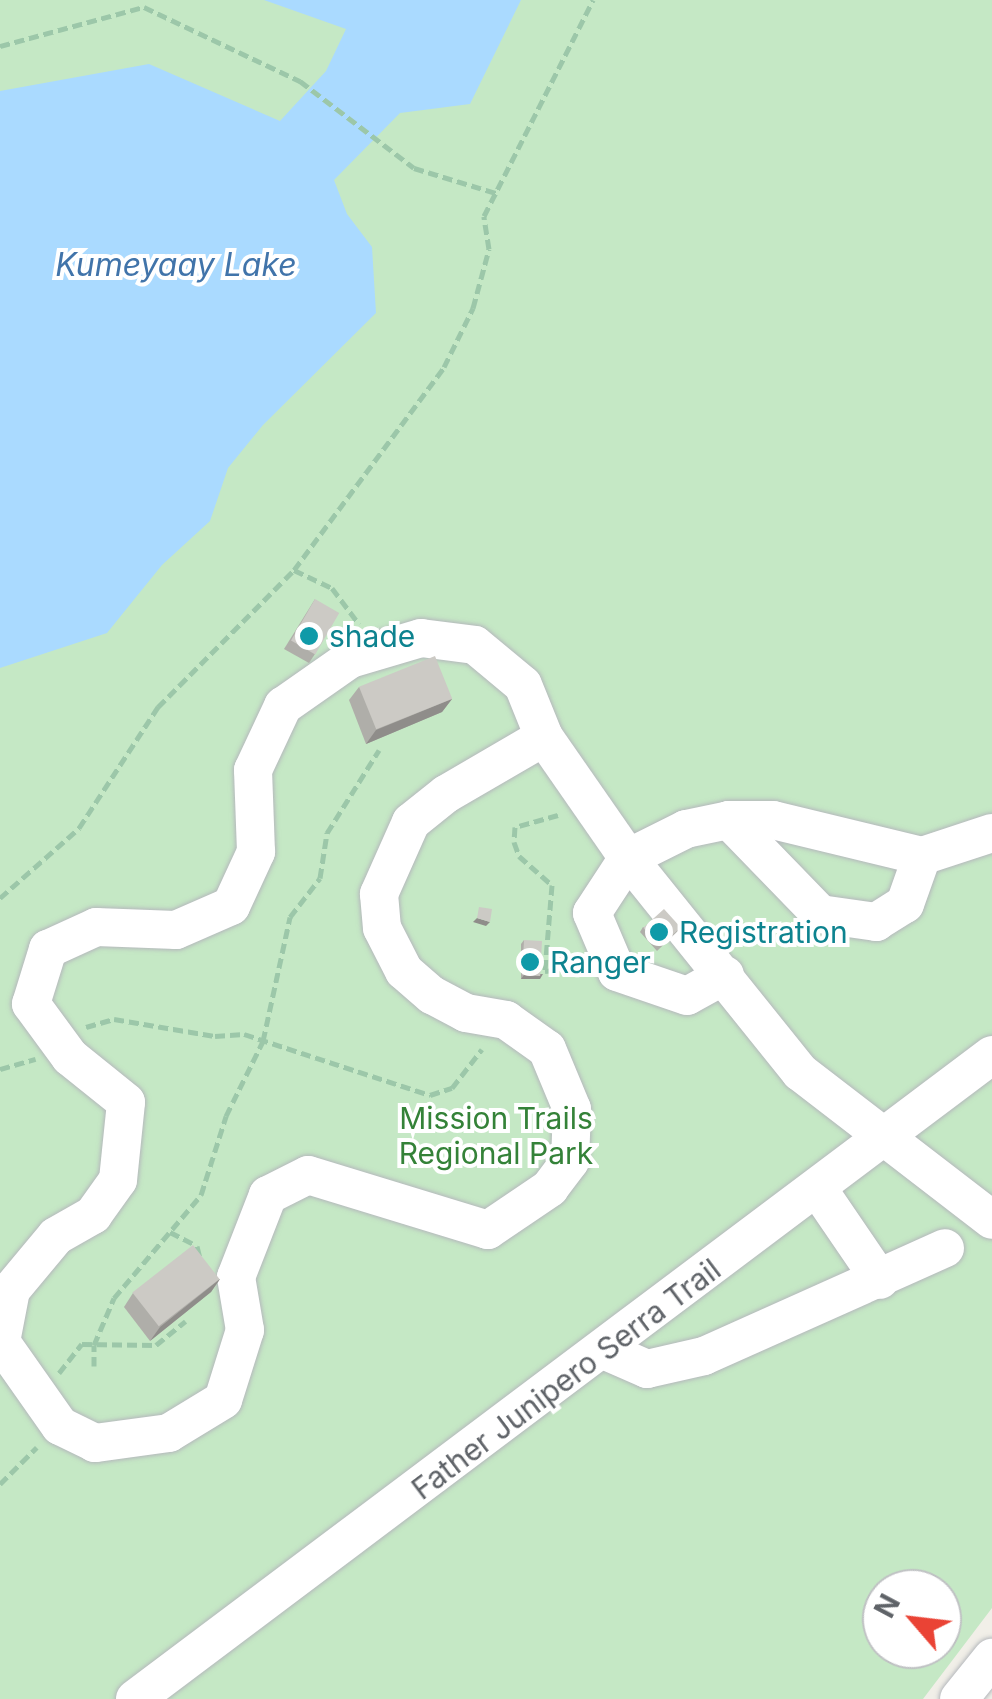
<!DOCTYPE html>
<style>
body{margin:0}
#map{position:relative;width:992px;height:1699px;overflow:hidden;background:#f1efe8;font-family:Inter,sans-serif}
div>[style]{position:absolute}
.green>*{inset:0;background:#c5e8c5}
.water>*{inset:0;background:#aadaff}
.path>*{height:5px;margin-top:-2.5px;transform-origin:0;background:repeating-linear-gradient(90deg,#9cc7a9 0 10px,transparent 0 15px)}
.roads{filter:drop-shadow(0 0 2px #b5b8bc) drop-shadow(0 0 2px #b5b8bc)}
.minor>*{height:38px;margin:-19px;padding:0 19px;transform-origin:19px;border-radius:19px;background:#fff}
.wall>*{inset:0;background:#afaea9}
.shaded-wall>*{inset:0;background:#8f8d8a}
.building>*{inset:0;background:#cccac5;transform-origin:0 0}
.dots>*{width:28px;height:28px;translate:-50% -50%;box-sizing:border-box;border:5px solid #fff;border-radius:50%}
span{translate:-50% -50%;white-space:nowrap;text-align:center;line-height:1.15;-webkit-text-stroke:8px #fff;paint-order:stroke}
.culture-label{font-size:30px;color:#0d838f}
.left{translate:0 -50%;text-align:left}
.park-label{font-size:30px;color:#348238}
.street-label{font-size:30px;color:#5f6368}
.water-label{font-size:32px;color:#4174aa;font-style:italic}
.north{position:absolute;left:862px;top:1569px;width:100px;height:100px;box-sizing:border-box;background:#fff;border:2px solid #bfc1c3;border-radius:50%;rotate:298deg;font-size:28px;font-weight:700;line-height:40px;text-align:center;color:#5f6368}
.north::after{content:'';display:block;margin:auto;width:35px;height:45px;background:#ea4335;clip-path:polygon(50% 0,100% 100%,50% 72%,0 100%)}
</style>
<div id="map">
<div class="green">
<div style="clip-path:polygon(evenodd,0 0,992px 0,992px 1608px,923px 1699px,0 1699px,0 0,882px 1589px,942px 1589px,942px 1649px,882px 1649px,882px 1589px)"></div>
</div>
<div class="water">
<div style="clip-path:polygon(264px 0,521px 0,470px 104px,400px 113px,334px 180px,347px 214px,372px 247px,376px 313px,263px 425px,228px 468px,210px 521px,162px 565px,107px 633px,0 668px,0 91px,149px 64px,280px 121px,326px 71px,346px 29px)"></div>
</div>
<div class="path">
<div style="left:0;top:46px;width:149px;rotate:-15.2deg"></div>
<div style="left:144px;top:7px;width:173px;rotate:25.4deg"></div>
<div style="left:300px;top:81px;width:143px;rotate:37.3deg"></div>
<div style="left:414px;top:168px;width:86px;rotate:17deg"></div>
<div style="left:294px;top:570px;width:42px;rotate:25.3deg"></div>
<div style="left:332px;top:588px;width:45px;rotate:53.1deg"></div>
<div style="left:558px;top:815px;width:45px;rotate:164.4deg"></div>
<div style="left:515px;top:827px;width:15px;rotate:94deg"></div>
<div style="left:514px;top:842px;width:15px;rotate:70deg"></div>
<div style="left:519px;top:856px;width:44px;rotate:41.3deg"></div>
<div style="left:552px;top:885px;width:86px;rotate:94.7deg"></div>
<div style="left:545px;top:971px;width:38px;rotate:-6deg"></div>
<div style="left:0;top:898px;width:106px;rotate:-41.5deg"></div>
<div style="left:79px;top:828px;width:145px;rotate:-56.9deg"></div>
<div style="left:158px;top:707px;width:193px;rotate:-45.2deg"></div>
<div style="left:294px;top:570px;width:252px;rotate:-53.5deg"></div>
<div style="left:444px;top:367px;width:66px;rotate:-63.8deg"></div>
<div style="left:473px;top:308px;width:61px;rotate:-74.8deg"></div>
<div style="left:489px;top:249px;width:33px;rotate:-99deg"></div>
<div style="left:484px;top:216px;width:242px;rotate:-63.2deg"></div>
<div style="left:86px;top:1027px;width:29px;rotate:-16deg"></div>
<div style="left:114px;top:1019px;width:102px;rotate:9.6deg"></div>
<div style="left:215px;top:1036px;width:29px;rotate:-4deg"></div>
<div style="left:244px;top:1034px;width:196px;rotate:18.2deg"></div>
<div style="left:430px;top:1095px;width:23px;rotate:-18deg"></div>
<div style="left:452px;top:1088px;width:49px;rotate:-52.4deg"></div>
<div style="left:0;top:1069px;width:37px;rotate:-16deg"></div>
<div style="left:170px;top:1232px;width:30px;rotate:27deg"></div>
<div style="left:197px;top:1246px;width:12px;rotate:76deg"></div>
<div style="left:94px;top:1366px;width:21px;rotate:-90deg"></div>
<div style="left:94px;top:1345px;width:51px;rotate:-66.9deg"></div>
<div style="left:114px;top:1298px;width:135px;rotate:-49.8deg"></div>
<div style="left:201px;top:1195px;width:83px;rotate:-72.4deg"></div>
<div style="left:226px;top:1116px;width:84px;rotate:-63.7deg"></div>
<div style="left:263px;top:1041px;width:127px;rotate:-77.7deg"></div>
<div style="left:290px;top:917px;width:49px;rotate:-52.4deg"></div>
<div style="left:320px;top:878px;width:46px;rotate:-81.2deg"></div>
<div style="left:327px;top:833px;width:98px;rotate:-57.9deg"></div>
<div style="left:59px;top:1373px;width:37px;rotate:-52deg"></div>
<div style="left:82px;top:1344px;width:74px;rotate:0.8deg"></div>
<div style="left:156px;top:1345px;width:38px;rotate:-39deg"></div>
<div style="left:0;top:1484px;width:52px;rotate:-45deg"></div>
</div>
<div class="roads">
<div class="minor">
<div style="left:544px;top:737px;width:113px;rotate:149.8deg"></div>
<div style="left:446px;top:794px;width:45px;rotate:141.3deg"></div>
<div style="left:411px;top:822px;width:79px;rotate:114deg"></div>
<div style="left:379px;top:894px;width:34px;rotate:85deg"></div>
<div style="left:382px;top:928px;width:48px;rotate:62.9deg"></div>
<div style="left:404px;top:971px;width:37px;rotate:41deg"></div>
<div style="left:432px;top:995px;width:38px;rotate:28deg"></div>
<div style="left:466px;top:1013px;width:41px;rotate:9.9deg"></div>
<div style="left:506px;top:1020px;width:50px;rotate:35.3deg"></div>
<div style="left:547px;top:1049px;width:65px;rotate:67.4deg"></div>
<div style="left:572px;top:1109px;width:52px;rotate:92.2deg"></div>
<div style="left:570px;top:1161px;width:34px;rotate:127deg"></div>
<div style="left:550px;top:1188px;width:75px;rotate:145.9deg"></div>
<div style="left:488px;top:1230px;width:188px;rotate:-163deg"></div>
<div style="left:308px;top:1175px;width:45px;rotate:153.4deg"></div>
<div style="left:268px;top:1195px;width:88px;rotate:111.3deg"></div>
<div style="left:236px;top:1277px;width:54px;rotate:80.4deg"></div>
<div style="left:245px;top:1330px;width:73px;rotate:107.4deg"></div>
<div style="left:223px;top:1400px;width:63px;rotate:148.6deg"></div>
<div style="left:169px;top:1433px;width:75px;rotate:172.3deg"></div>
<div style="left:95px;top:1443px;width:39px;rotate:-154deg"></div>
<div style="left:60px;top:1426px;width:103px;rotate:-125.1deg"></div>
<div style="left:1px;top:1342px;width:53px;rotate:-79.1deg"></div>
<div style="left:11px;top:1290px;width:70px;rotate:-50.2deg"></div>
<div style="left:56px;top:1236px;width:43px;rotate:-29.6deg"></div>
<div style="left:93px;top:1215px;width:43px;rotate:-54.5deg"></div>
<div style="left:118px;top:1180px;width:78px;rotate:-84.1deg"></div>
<div style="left:126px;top:1102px;width:72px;rotate:-141.2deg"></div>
<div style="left:70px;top:1057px;width:66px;rotate:-126.3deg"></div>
<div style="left:31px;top:1004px;width:58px;rotate:-72.8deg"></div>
<div style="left:48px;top:949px;width:53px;rotate:-24.6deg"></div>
<div style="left:96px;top:927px;width:80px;rotate:2.1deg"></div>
<div style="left:176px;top:930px;width:60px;rotate:-23.6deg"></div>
<div style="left:231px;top:906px;width:60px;rotate:-65.2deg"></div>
<div style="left:256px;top:852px;width:82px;rotate:-92.1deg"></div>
<div style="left:253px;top:770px;width:71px;rotate:-64.9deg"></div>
<div style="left:283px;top:706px;width:82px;rotate:-35deg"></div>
<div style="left:350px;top:659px;width:74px;rotate:-16.5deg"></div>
<div style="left:421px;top:638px;width:54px;rotate:7.4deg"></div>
<div style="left:475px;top:645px;width:62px;rotate:39.8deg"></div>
<div style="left:523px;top:685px;width:56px;rotate:68deg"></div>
<div style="left:544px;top:737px;width:147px;rotate:55.2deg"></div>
<div style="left:628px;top:858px;width:275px;rotate:51.2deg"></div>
<div style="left:800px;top:1072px;width:242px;rotate:37.6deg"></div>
<div style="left:729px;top:820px;width:131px;rotate:45.9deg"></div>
<div style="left:820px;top:914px;width:57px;rotate:8.1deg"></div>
<div style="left:876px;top:922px;width:34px;rotate:-32deg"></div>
<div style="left:905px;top:904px;width:51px;rotate:-70.5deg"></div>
<div style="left:725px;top:975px;width:43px;rotate:151.1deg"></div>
<div style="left:687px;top:996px;width:74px;rotate:-161.1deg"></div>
<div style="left:617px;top:972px;width:64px;rotate:-113deg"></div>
<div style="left:592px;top:913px;width:66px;rotate:-56.8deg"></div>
<div style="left:628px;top:858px;width:65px;rotate:-26.6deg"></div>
<div style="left:686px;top:829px;width:44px;rotate:-11.8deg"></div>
<div style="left:729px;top:820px;width:44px"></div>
<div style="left:773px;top:820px;width:153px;rotate:13.6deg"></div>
<div style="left:922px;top:856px;width:74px;rotate:-18.2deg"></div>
<div style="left:818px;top:1189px;width:110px;rotate:55.7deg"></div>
<div style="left:606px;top:1351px;width:45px;rotate:23.7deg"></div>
<div style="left:647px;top:1369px;width:58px;rotate:-12.8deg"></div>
<div style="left:704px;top:1356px;width:264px;rotate:-24.1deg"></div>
<div style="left:135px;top:1699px;width:1072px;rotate:-36.92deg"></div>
<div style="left:959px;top:1699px;width:53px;rotate:-51.2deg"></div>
</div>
</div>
<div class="wall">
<div style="clip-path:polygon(315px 599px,315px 654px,309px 663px,284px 649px)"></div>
<div style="clip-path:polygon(359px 687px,452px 699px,442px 712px,366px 744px,349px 700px)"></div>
<div style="clip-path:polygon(643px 927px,681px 928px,657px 951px,640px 932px)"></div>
<div style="clip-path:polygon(524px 940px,540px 979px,521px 979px,521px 944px)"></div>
<div style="clip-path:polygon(220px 1279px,211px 1292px,150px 1341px,124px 1307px,133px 1293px)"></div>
</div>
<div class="shaded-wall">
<div style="clip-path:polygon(452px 699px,442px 712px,366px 744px,376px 730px)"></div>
<div style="clip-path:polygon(477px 918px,490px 922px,486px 926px,473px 922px)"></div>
<div style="clip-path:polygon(543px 974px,540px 979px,521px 979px,524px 975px)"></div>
<div style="clip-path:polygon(220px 1279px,211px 1292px,150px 1341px,160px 1327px)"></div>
</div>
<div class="building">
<div style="left:315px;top:599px;width:28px;height:48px;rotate:30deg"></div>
<div style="left:435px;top:656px;width:46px;height:82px;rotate:68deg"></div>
<div style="clip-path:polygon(479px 907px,492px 909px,490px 922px,477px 918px)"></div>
<div style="left:664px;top:909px;width:25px;height:28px;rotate:48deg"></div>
<div style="left:524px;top:940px;width:18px;height:35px;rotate:3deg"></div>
<div style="left:193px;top:1245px;width:43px;height:77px;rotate:52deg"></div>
</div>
<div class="dots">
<div style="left:309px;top:636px;background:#0f9aa8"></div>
<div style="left:659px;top:932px;background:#0f9aa8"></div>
<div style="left:530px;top:962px;background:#0f9aa8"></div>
</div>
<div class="culture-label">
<span class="left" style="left:329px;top:636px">shade</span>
<span class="left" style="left:679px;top:932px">Registration</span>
<span class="left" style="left:550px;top:962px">Ranger</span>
</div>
<div class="park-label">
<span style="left:496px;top:1135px">Mission Trails<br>Regional Park</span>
</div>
<div class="street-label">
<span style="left:566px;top:1379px;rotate:-37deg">Father Junipero Serra Trail</span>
</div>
<div class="water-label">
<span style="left:176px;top:265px">Kumeyaay Lake</span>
</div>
<div class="north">N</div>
</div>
